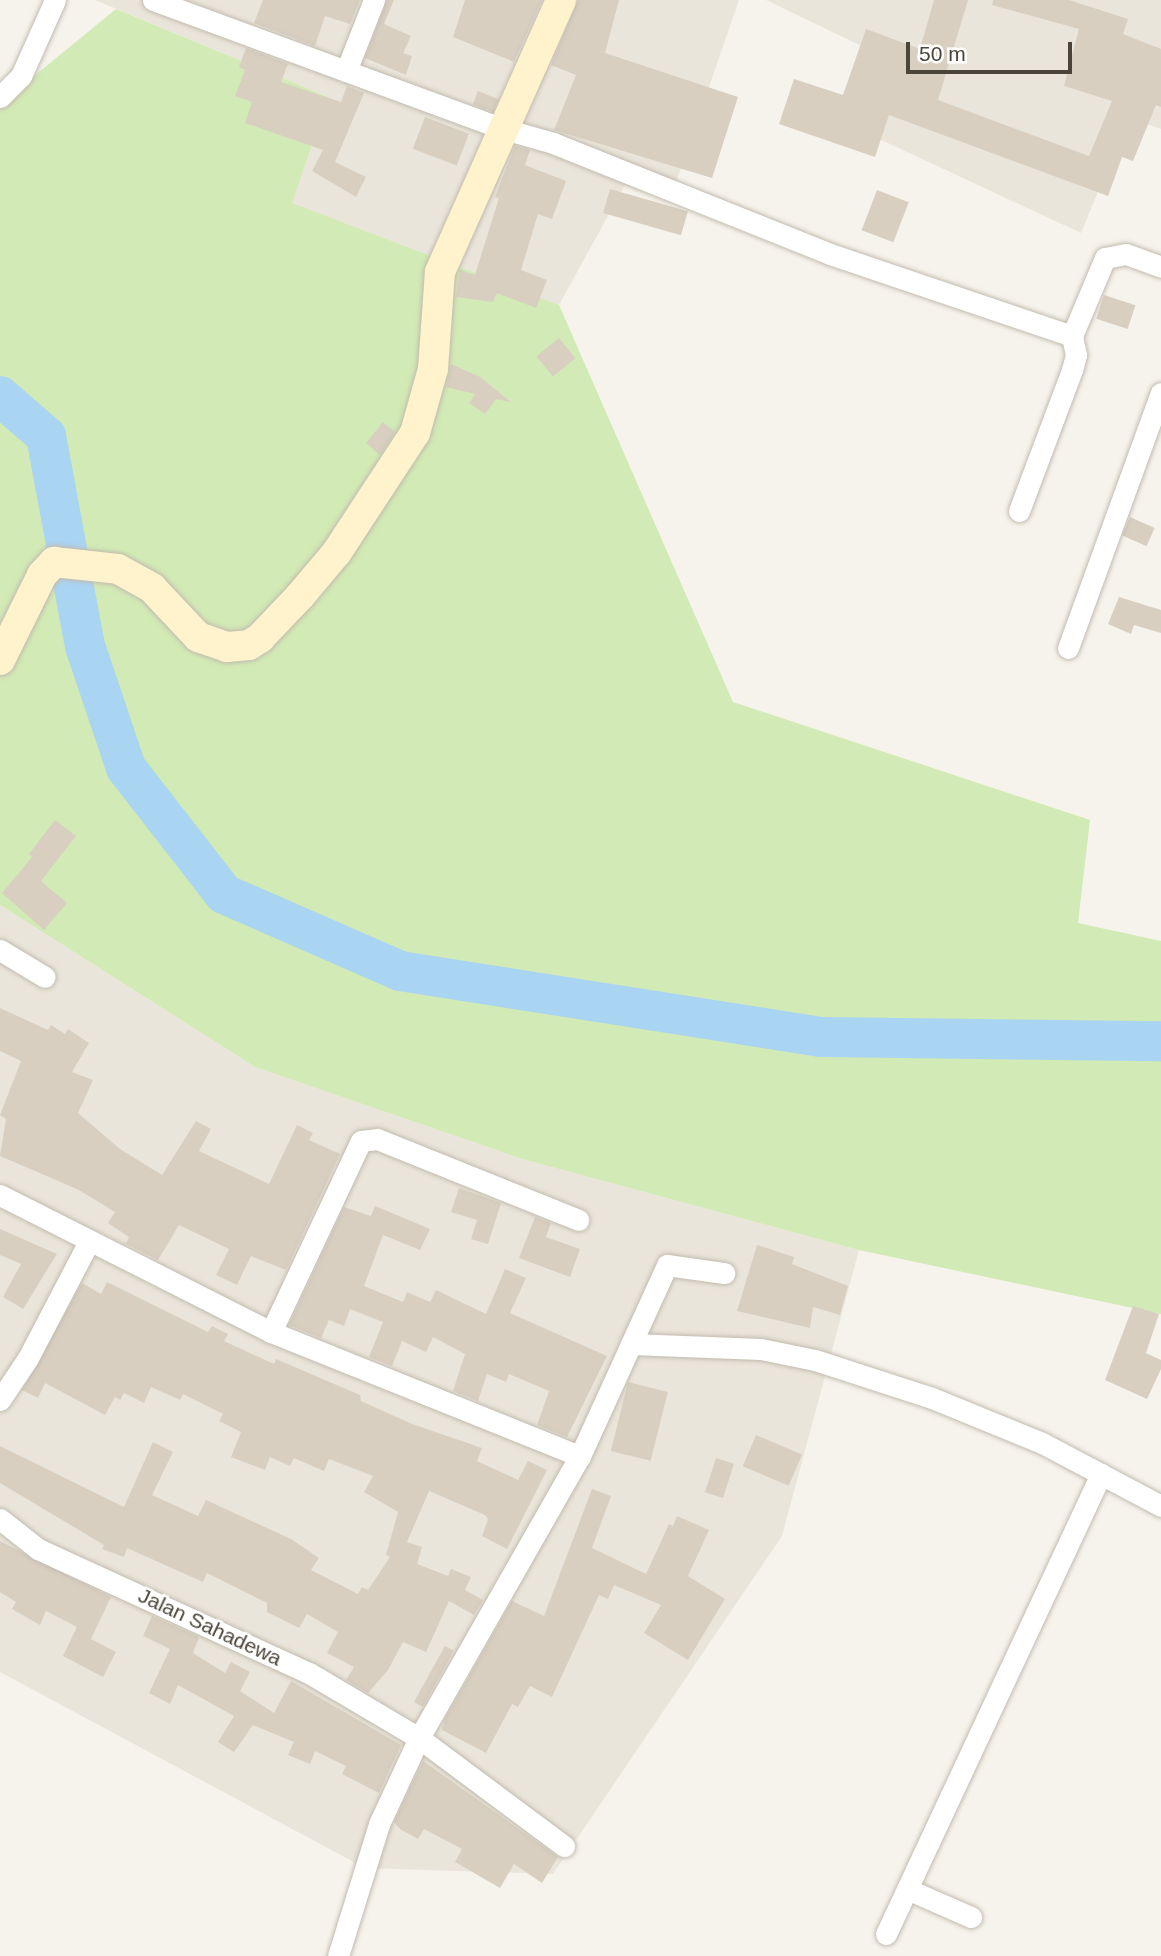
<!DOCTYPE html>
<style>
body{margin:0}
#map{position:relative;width:1161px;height:1956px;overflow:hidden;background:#f6f3ec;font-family:Helvetica,sans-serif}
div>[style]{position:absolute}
.residential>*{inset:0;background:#eae5da}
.green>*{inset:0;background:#d2eab5}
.river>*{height:40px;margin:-20px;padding:0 20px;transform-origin:20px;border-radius:20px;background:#a9d4f2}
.building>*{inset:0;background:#d8cfc1;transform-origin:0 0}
.roads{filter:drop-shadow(0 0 2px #c2bbae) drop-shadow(0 0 2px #c2bbae)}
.street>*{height:21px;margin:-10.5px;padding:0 10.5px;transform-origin:10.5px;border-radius:10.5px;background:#fff}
.secondary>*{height:30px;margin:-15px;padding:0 15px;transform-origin:15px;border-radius:15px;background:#fff3cd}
span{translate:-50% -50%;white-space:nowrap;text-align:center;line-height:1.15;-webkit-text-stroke:5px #fff;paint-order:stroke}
.street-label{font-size:21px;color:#4b4439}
.scale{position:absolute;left:906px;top:42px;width:166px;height:32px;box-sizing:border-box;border:4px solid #4b4439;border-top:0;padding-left:9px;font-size:21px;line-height:24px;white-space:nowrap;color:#4b4439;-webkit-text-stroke:5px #fff;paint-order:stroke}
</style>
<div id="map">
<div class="residential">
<div style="clip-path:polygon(95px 0,739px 0,670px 200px,625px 185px,559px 305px,291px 203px,328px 97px)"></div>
<div style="clip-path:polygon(766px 0,1161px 0,1161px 129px,1129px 117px,1081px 233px,845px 123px,870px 50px)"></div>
<div style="clip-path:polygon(0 905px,255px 1067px,522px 1159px,859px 1250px,782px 1536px,553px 1874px,365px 1868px,0 1672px)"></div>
</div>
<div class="green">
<div style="clip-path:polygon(116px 9px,328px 97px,292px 203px,559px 305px,733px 702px,1090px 820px,1078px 923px,1161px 941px,1161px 1314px,859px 1250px,522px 1159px,255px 1067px,0 905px,0 104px)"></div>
</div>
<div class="river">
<div style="left:0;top:396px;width:61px;rotate:41deg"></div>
<div style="left:46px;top:436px;width:214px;rotate:79.5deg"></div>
<div style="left:85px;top:646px;width:129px;rotate:71.4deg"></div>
<div style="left:126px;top:768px;width:160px;rotate:52.1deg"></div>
<div style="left:224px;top:894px;width:192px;rotate:23.6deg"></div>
<div style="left:400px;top:971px;width:426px;rotate:8.9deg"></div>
<div style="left:821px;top:1037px;width:340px;rotate:0.7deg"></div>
</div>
<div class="building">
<div style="clip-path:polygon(263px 0,360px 0,350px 24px,325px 16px,315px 46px,254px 23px)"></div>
<div style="clip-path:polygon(387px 0,394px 0,384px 24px,411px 36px,403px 53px,412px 56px,406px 75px,365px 58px)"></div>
<div style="clip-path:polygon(465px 0,542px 0,514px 62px,453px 37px)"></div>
<div style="clip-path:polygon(578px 0,619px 0,605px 53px,738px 97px,712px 178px,554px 130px,576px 75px,551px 65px)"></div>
<div style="clip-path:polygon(934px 0,968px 0,938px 100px,1089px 156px,1112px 101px,1064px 86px,1079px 29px,992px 5px,993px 0,1069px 0,1128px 19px,1123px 34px,1161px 49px,1161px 107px,1156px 105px,1133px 161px,1122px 157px,1108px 196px,889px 115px,875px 157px,779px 124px,794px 79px,843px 95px,866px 29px,920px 49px)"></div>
<div style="clip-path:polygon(246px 48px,288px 64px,281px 82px,341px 102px,347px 86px,364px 93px,335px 162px,366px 177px,356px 197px,312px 171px,323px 150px,245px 123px,252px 102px,235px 96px,245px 70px,239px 67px)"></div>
<div style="left:478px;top:91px;width:22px;height:14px;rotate:22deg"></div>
<div style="left:425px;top:117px;width:47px;height:34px;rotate:21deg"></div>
<div style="clip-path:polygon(515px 146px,530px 150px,525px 165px,566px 181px,552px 219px,538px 214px,521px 270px,547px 280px,536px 308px,497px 293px,493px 302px,456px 297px,460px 270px,475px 275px,499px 198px,495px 197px)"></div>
<div style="left:610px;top:189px;width:81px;height:25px;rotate:16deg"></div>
<div style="left:877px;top:190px;width:34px;height:43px;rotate:21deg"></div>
<div style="left:1104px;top:295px;width:33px;height:25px;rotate:18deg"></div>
<div style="left:559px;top:338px;width:26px;height:29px;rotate:51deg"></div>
<div style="clip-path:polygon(451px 364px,480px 377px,511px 402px,496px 399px,485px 414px,469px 403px,475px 394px,446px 387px)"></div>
<div style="clip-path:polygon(383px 422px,395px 432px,380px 455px,366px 443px)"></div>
<div style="left:1130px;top:517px;width:27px;height:20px;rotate:24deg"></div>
<div style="clip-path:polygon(1119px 597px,1161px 610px,1161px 633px,1134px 625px,1131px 634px,1108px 624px)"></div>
<div style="clip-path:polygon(55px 820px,76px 836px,41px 881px,67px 903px,44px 930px,2px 893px,32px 857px,29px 854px)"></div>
<div style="clip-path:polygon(0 1008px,48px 1030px,51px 1025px,65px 1034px,68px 1029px,89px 1043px,72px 1072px,93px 1080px,78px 1113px,120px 1149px,162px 1175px,196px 1121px,211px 1129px,199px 1151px,269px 1184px,297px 1125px,313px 1133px,309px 1140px,340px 1154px,286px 1270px,251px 1256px,237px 1285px,216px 1275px,229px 1249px,179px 1225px,158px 1260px,126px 1244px,129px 1237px,108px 1223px,115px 1212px,79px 1190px,0 1156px,6px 1119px,0 1115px,21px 1061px,0 1051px)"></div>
<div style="clip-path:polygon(459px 1188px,501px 1203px,488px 1244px,471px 1239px,477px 1220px,451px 1212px)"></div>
<div style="clip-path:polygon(375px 1206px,430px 1229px,420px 1250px,383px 1235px,364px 1286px,403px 1302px,407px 1292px,430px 1302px,436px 1290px,486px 1314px,505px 1269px,526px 1278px,510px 1313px,607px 1356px,567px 1437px,537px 1425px,549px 1391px,509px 1374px,506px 1382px,487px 1374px,478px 1401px,453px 1391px,465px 1354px,433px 1337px,426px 1352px,402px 1341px,392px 1366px,369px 1357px,383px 1322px,350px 1309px,344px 1326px,329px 1320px,321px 1338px,289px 1325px,344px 1207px,371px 1216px)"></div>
<div style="clip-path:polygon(535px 1217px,551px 1223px,546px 1237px,580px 1249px,570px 1277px,519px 1258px)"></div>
<div style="clip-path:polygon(0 1229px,57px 1254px,23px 1309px,3px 1297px,21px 1264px,0 1255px)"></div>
<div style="clip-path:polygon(757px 1245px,794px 1257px,792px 1264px,848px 1286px,840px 1315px,813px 1307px,810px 1328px,737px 1311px)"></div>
<div style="clip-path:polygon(107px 1282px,208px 1332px,212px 1326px,228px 1334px,224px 1341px,274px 1364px,276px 1359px,360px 1395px,361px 1401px,412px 1424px,482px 1448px,477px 1461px,518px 1480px,528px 1461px,547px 1470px,507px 1549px,482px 1536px,488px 1519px,485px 1515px,429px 1491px,407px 1542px,422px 1547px,417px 1564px,448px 1576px,451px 1569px,471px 1577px,465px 1590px,483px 1600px,474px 1615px,449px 1601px,426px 1652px,403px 1642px,388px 1670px,368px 1693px,346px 1680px,354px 1667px,327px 1653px,338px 1632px,307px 1614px,299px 1628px,267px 1612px,267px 1603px,207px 1573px,203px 1582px,127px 1548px,124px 1557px,102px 1549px,104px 1545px,0 1483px,0 1446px,124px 1507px,153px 1442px,173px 1452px,152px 1495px,198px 1516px,206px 1500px,291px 1539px,319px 1558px,311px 1570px,358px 1594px,362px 1587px,368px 1590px,390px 1557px,386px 1555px,398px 1512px,364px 1492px,373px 1476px,329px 1459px,324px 1471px,294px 1458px,290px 1466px,270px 1457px,265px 1470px,231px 1457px,241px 1432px,219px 1421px,223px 1414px,183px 1394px,180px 1400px,151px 1387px,144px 1403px,124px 1393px,120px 1400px,115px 1397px,105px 1415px,45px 1383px,38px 1398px,22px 1390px,82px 1283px,101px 1294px)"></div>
<div style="clip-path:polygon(1133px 1306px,1159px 1314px,1146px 1353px,1161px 1360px,1161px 1369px,1147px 1399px,1105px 1380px)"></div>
<div style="left:628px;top:1382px;width:41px;height:71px;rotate:14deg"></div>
<div style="left:756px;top:1435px;width:50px;height:34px;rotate:23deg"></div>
<div style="left:716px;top:1458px;width:19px;height:36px;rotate:18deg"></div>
<div style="clip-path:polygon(592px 1489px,611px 1496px,592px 1548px,646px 1574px,669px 1524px,673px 1526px,677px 1516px,709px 1530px,688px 1576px,725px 1599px,688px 1660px,644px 1633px,661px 1605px,614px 1585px,608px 1599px,599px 1595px,552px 1697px,530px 1686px,518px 1707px,512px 1704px,486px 1753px,442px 1730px,445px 1719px,512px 1601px,544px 1616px)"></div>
<div style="clip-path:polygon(0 1541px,111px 1597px,91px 1639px,116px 1652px,103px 1677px,63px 1656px,77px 1627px,46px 1611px,40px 1625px,12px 1609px,16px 1602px,0 1592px)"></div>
<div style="clip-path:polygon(152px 1616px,199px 1637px,193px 1653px,225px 1673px,231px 1662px,250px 1672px,240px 1691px,274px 1713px,291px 1681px,401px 1745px,379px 1793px,342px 1774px,346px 1766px,315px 1751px,310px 1764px,288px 1755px,294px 1742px,253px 1725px,234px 1752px,218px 1742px,234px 1716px,178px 1685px,170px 1704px,149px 1693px,170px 1649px,143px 1636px)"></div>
<div style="left:445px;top:1646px;width:10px;height:64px;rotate:29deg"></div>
<div style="clip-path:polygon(423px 1761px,558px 1857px,542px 1883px,514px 1864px,500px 1888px,455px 1862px,462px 1849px,424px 1829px,418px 1839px,400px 1829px,394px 1822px)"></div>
</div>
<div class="roads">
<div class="street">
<div style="left:153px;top:0;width:374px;rotate:20.2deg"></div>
<div style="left:504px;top:129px;width:51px;rotate:15.9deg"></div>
<div style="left:553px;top:143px;width:298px;rotate:21.8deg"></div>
<div style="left:830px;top:254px;width:256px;rotate:18.7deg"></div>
<div style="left:1072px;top:336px;width:85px;rotate:-67.1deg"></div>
<div style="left:1105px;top:258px;width:21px;rotate:-11deg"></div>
<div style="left:1126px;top:254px;width:37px;rotate:20deg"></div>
<div style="left:346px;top:71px;width:76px;rotate:-68.5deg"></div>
<div style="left:0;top:97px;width:30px;rotate:-45deg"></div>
<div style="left:21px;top:76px;width:83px;rotate:-65.9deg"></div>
<div style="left:1019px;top:511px;width:151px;rotate:-69.4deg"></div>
<div style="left:1072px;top:370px;width:16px;rotate:-75deg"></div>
<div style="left:1076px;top:355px;width:19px;rotate:-102deg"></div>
<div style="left:1068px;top:648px;width:271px;rotate:-70deg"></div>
<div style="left:0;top:950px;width:52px;rotate:31deg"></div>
<div style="left:0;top:1195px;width:304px;rotate:26.8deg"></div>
<div style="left:271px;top:1332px;width:333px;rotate:21.9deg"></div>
<div style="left:271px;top:1332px;width:211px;rotate:-64.8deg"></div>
<div style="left:361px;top:1141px;width:16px;rotate:-7deg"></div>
<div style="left:377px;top:1139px;width:217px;rotate:21.9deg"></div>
<div style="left:631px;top:1344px;width:87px;rotate:-65.5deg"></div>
<div style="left:667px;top:1265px;width:58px;rotate:8deg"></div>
<div style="left:0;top:1400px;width:50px;rotate:-56.3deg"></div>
<div style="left:28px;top:1358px;width:130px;rotate:-62.4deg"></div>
<div style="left:0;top:1519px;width:48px;rotate:38.3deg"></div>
<div style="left:38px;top:1549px;width:298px;rotate:24.6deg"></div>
<div style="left:309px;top:1673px;width:128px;rotate:30.6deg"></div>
<div style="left:419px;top:1738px;width:181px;rotate:36.7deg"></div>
<div style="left:907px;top:1889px;width:70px;rotate:23.6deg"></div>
<div style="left:886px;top:1934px;width:508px;rotate:-64.95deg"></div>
<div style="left:338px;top:1956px;width:138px;rotate:-72.7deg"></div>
<div style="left:379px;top:1824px;width:95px;rotate:-65.1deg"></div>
<div style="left:419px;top:1738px;width:325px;rotate:-60.3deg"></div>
<div style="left:580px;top:1456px;width:123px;rotate:-65.5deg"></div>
<div style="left:631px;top:1344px;width:130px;rotate:2.2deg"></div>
<div style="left:761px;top:1349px;width:55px;rotate:11.5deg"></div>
<div style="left:815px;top:1360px;width:123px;rotate:18deg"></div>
<div style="left:932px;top:1398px;width:119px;rotate:22.2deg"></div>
<div style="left:1042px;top:1443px;width:135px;rotate:27.9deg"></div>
</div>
<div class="secondary">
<div style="left:0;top:660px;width:95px;rotate:-63.7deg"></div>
<div style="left:42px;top:575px;width:18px;rotate:-47deg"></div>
<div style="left:54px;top:562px;width:64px;rotate:6.2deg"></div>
<div style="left:118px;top:569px;width:39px;rotate:29deg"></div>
<div style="left:152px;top:588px;width:67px;rotate:46.8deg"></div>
<div style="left:198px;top:637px;width:31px;rotate:19deg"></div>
<div style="left:227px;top:647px;width:22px;rotate:-5deg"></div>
<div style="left:249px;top:645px;width:13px;rotate:-32deg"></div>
<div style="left:260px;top:638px;width:58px;rotate:-46.4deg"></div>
<div style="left:300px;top:596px;width:57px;rotate:-49.9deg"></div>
<div style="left:337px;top:552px;width:142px;rotate:-56.8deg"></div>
<div style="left:415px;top:433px;width:66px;rotate:-74.3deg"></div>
<div style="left:433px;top:369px;width:97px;rotate:-85.9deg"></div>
<div style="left:440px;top:272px;width:298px;rotate:-66deg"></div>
</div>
</div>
<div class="street-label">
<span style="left:210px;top:1627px;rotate:25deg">Jalan Sahadewa</span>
</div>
<div class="scale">50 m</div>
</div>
